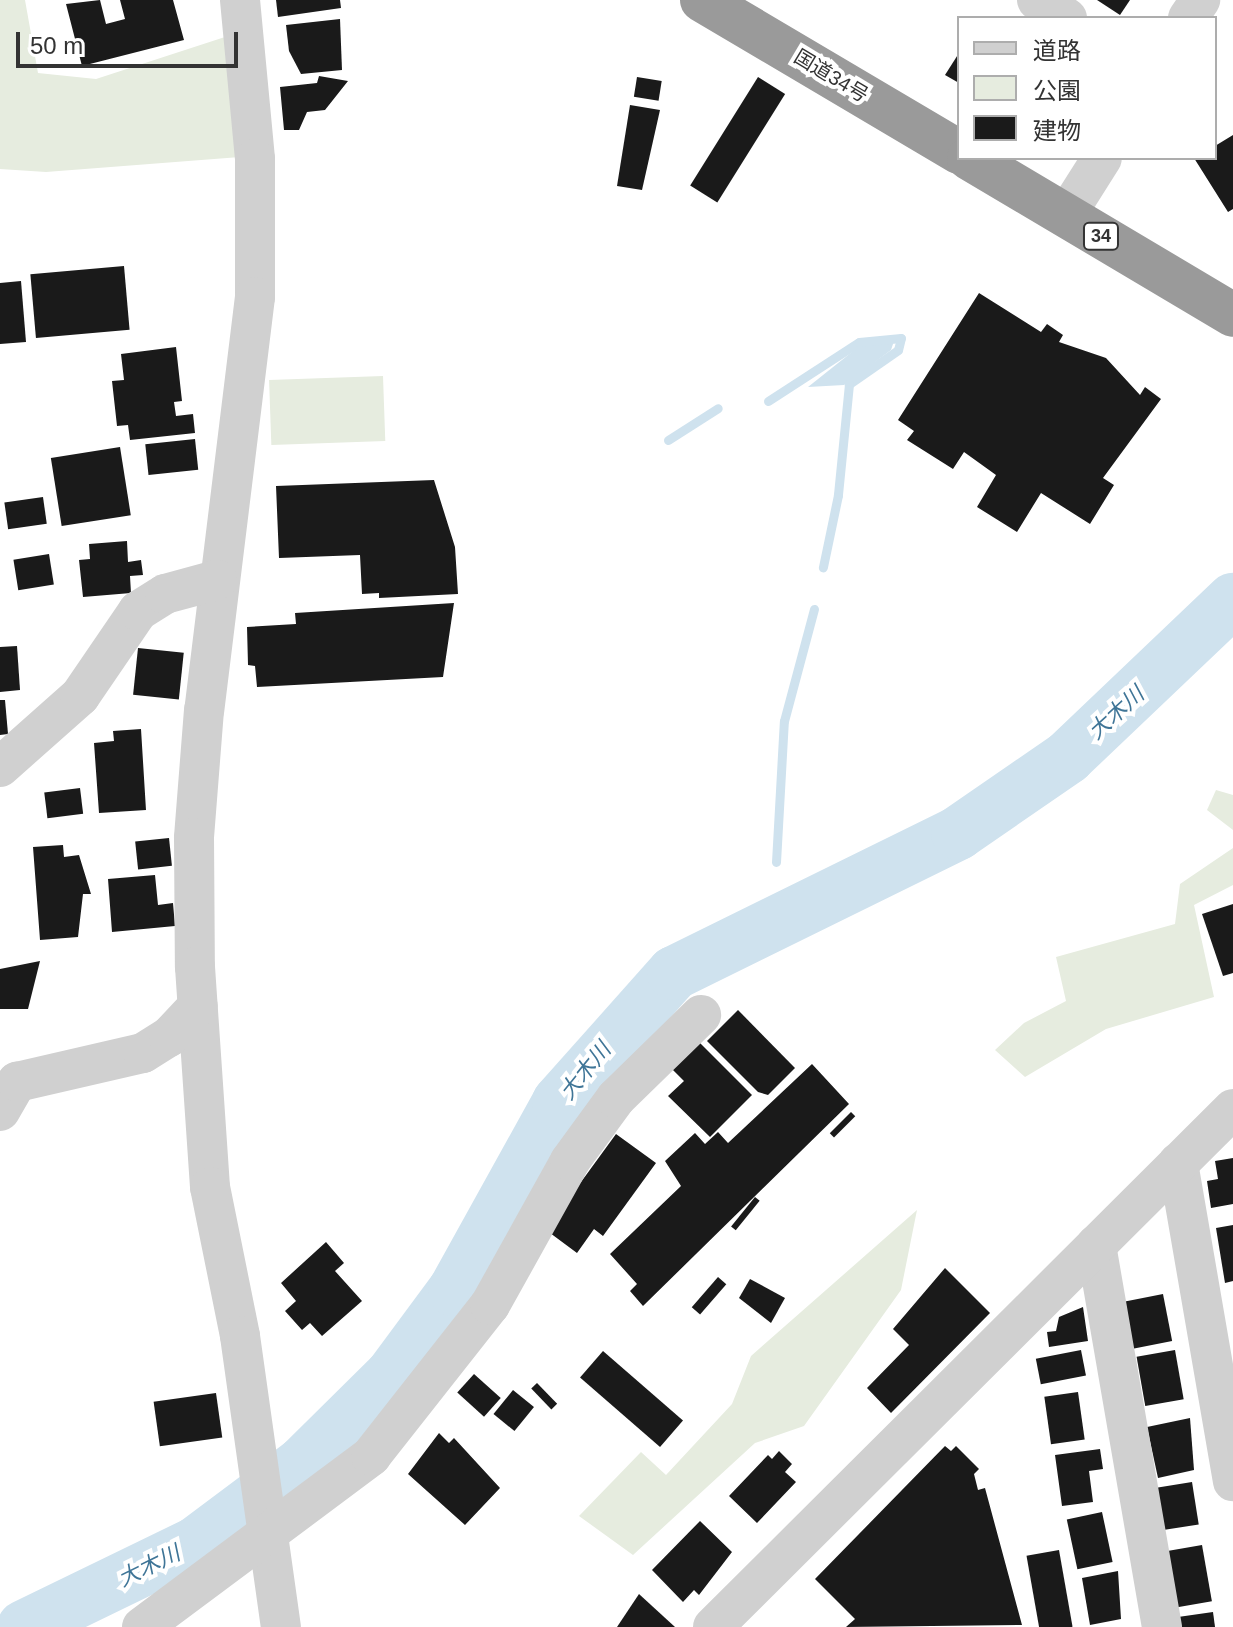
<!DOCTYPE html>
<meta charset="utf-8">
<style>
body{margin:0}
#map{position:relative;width:1233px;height:1627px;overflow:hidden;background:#fff;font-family:Arial,"Noto Sans JP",sans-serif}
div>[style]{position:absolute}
.green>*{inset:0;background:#e6ecdf;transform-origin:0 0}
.water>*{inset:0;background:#cfe2ee}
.stream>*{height:9px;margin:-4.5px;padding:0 4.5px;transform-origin:4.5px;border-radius:4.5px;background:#cfe2ee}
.river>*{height:54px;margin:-27px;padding:0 27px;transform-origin:27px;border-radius:27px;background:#cfe2ee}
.building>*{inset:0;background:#1a1a1a;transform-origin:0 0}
.minor>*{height:40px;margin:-20px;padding:0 20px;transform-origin:20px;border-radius:20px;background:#d0d0d0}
.highway>*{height:44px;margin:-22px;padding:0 22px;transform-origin:22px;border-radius:22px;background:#9a9a9a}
span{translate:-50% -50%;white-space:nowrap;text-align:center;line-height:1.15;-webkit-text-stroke:8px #fff;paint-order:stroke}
.shield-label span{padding:2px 6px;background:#fff;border:2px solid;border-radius:6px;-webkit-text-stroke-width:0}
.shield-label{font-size:18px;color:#333;font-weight:700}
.street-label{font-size:20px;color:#333}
.water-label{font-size:22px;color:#3f7597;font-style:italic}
.legend{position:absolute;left:957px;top:16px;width:260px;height:144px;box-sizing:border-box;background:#fff;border:2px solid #adadad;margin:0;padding:10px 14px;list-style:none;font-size:24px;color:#333}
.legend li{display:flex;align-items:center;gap:16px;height:40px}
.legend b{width:40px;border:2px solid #adadad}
.scale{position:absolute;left:16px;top:32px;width:222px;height:36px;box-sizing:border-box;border:4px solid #333;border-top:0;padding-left:10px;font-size:24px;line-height:28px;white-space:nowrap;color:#333;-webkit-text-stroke:6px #fff;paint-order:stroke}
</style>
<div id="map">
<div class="green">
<div style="clip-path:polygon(0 0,25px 0,38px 73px,96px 79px,228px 36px,240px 157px,46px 172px,0 169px)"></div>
<div style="left:383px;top:376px;width:65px;height:114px;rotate:88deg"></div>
<div style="clip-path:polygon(1216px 790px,1233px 795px,1233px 830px,1207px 810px)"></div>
<div style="clip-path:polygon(1233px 848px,1233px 885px,1194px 905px,1214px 997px,1106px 1029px,1025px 1077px,995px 1050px,1024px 1023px,1066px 1001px,1056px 957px,1175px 924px,1180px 884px)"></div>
<div style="clip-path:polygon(917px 1210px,901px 1290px,804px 1426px,755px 1443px,633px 1555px,579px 1516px,641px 1452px,666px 1475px,732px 1404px,751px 1356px)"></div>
</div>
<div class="water">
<div style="clip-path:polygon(895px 338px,891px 350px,844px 385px,808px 387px,862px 344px)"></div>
</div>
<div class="stream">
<div style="left:768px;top:401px;width:108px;rotate:-33deg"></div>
<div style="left:859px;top:342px;width:42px;rotate:-5.4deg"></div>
<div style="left:901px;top:338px;width:12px;rotate:104deg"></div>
<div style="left:898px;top:350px;width:60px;rotate:145.2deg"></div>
<div style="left:849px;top:384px;width:112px;rotate:95.7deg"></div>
<div style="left:838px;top:495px;width:74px;rotate:101.8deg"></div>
<div style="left:668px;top:440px;width:59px;rotate:-32.6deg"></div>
<div style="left:776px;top:862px;width:141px;rotate:-86.8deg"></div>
<div style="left:784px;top:721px;width:116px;rotate:-75deg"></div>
</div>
<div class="river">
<div style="left:24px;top:1627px;width:190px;rotate:-25.9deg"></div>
<div style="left:195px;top:1544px;width:134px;rotate:-36.8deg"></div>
<div style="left:302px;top:1464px;width:127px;rotate:-44.7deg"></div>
<div style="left:392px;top:1375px;width:106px;rotate:-53.5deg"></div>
<div style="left:455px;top:1290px;width:215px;rotate:-61deg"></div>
<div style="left:559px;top:1102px;width:173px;rotate:-48.3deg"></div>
<div style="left:674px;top:973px;width:317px;rotate:-26.2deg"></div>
<div style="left:958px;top:833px;width:134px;rotate:-34.6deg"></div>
<div style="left:1068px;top:757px;width:228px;rotate:-43.6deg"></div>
</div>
<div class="building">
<div style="clip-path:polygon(100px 0,106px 24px,125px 19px,120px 0,173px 0,184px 40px,82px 66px,66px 4px)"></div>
<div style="clip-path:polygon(276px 0,340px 0,341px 8px,278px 17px)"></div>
<div style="clip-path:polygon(1097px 0,1130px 0,1120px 15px)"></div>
<div style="clip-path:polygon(340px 19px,342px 70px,301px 74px,289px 51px,286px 25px)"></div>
<div style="clip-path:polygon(959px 53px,959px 83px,945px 75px)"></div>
<div style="clip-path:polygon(319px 76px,348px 81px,325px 110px,307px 112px,299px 130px,284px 130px,280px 87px,317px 83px)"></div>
<div style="left:637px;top:77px;width:25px;height:20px;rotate:9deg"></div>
<div style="left:758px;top:77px;width:32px;height:128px;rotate:32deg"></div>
<div style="clip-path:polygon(630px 105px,660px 110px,642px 190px,617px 186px)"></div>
<div style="clip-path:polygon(1233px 135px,1233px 209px,1228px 212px,1194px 158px,1215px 158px,1215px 146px)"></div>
<div style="left:124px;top:266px;width:64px;height:94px;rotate:85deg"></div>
<div style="clip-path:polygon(21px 281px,26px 342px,0 344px,0 283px)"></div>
<div style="clip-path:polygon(979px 293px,1041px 332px,1047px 324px,1063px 335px,1059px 342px,1106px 358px,1140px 395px,1145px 387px,1161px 399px,1103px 478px,1114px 485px,1090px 524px,1041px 493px,1017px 532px,977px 507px,996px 475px,964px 452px,953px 469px,907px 440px,914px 431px,898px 420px)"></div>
<div style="clip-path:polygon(176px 347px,182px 401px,174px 402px,176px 416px,193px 414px,195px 433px,130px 440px,128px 425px,117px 426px,112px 381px,124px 380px,121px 354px)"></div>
<div style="left:195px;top:439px;width:31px;height:50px;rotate:84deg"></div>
<div style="left:120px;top:447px;width:69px;height:70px;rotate:81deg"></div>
<div style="clip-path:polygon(434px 480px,455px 547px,458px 594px,379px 598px,379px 593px,362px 594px,360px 555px,279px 558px,276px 486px)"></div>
<div style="left:43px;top:497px;width:27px;height:39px;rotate:82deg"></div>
<div style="clip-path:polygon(127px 541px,128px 562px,141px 560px,143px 575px,130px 576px,131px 593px,83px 597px,79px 560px,90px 559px,89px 544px)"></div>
<div style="left:49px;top:554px;width:31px;height:36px;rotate:81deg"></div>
<div style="clip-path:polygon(454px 603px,443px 677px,257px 687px,255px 666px,248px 665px,247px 627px,296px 624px,295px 613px)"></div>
<div style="clip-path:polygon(17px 646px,20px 690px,0 692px,0 647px)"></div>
<div style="left:138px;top:648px;width:46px;height:47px;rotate:6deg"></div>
<div style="clip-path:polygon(0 700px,5px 700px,8px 734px,0 735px)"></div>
<div style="clip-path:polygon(141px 729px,146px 810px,99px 813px,94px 743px,114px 741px,113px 731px)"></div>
<div style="left:80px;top:788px;width:26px;height:36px;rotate:83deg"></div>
<div style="left:169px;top:838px;width:28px;height:34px;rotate:84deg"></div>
<div style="clip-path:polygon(63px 845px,64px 857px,79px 855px,91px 894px,83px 894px,78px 937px,40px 940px,33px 847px)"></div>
<div style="clip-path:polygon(155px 875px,158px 905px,173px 903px,175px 926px,112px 932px,108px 879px)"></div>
<div style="clip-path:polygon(1233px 904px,1233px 973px,1223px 976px,1202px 914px)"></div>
<div style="clip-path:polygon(40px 961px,28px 1009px,0 1009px,0 969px)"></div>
<div style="clip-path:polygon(738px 1010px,795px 1068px,768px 1095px,758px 1092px,707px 1041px)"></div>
<div style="clip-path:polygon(698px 1041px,752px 1095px,710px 1137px,668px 1096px,684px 1081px,671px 1068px)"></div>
<div style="clip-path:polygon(812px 1064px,849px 1104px,643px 1306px,630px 1291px,637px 1284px,610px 1254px,681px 1186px,665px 1161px,695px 1133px,705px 1144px,718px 1132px,728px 1143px)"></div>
<div style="left:851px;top:1112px;width:6px;height:30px;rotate:45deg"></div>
<div style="clip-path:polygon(616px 1134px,656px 1163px,603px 1236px,594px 1229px,577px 1253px,546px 1230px)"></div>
<div style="clip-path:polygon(1233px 1158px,1233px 1204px,1211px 1208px,1207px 1181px,1218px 1179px,1215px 1161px)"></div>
<div style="left:755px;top:1197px;width:6px;height:38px;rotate:39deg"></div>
<div style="clip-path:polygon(1233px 1225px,1233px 1281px,1225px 1283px,1216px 1228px)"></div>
<div style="clip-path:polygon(326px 1242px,344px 1263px,335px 1271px,362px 1301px,322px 1336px,310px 1323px,302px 1330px,285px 1311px,296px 1301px,281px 1283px)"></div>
<div style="clip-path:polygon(945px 1268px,990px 1313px,891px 1413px,867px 1388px,909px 1345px,893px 1329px)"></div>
<div style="left:718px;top:1277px;width:11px;height:40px;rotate:41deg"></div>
<div style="clip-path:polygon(750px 1279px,785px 1298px,771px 1323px,739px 1298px)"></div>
<div style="left:1163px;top:1294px;width:48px;height:40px;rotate:79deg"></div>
<div style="clip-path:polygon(1083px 1307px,1088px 1341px,1049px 1347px,1047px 1332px,1056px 1331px,1059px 1317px)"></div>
<div style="left:1081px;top:1350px;width:26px;height:46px;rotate:79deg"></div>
<div style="left:1175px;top:1350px;width:50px;height:39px;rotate:80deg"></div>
<div style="left:603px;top:1351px;width:106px;height:35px;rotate:41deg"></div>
<div style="left:474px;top:1374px;width:36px;height:25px;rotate:42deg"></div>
<div style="left:537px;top:1383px;width:29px;height:8px;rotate:46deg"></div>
<div style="left:513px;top:1390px;width:27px;height:31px;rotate:39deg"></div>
<div style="left:1078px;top:1392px;width:48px;height:34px;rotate:82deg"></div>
<div style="left:216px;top:1393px;width:45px;height:63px;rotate:82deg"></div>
<div style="clip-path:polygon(1190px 1418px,1194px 1470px,1158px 1478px,1147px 1427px)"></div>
<div style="clip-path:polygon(439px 1433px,449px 1443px,454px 1438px,500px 1488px,465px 1525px,408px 1474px)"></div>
<div style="clip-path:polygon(945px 1446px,951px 1451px,956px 1446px,979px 1469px,974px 1474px,978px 1490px,985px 1488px,1022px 1625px,846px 1627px,855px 1619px,815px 1579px)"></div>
<div style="clip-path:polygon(1100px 1449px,1103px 1469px,1089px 1471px,1093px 1502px,1062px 1506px,1055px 1455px)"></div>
<div style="clip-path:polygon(779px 1451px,792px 1464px,785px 1472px,796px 1482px,757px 1523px,729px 1496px,768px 1455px,772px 1459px)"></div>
<div style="left:1192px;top:1482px;width:43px;height:36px;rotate:81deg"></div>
<div style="left:1102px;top:1512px;width:51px;height:36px;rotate:78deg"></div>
<div style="clip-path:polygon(700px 1521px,732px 1552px,699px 1595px,694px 1590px,683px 1602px,652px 1570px)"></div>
<div style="left:1202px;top:1545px;width:57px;height:38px;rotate:80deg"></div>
<div style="left:1059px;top:1550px;width:78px;height:33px;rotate:80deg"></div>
<div style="clip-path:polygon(1118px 1571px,1121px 1619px,1090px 1625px,1082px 1578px)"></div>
<div style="clip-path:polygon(639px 1594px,675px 1627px,617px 1627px)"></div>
<div style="clip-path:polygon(1213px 1612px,1215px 1627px,1180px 1627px,1178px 1617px)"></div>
</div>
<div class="minor">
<div style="left:240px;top:0;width:160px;rotate:84.6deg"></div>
<div style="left:255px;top:159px;width:138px;rotate:90deg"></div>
<div style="left:255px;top:297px;width:416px;rotate:97deg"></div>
<div style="left:204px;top:710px;width:128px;rotate:94.5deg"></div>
<div style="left:194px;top:838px;width:129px;rotate:89.6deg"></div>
<div style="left:195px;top:967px;width:221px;rotate:86.1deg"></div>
<div style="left:210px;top:1187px;width:152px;rotate:78.6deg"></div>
<div style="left:240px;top:1336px;width:294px;rotate:82deg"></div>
<div style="left:1037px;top:0;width:35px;rotate:31deg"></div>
<div style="left:1188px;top:18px;width:22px;rotate:-56deg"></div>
<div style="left:1066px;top:215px;width:67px;rotate:-57.7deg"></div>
<div style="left:0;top:767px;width:107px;rotate:-41.6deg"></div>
<div style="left:80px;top:696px;width:103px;rotate:-55.7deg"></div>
<div style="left:138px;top:611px;width:32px;rotate:-32deg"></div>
<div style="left:165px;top:594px;width:54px;rotate:-15.1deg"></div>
<div style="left:0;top:1111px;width:34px;rotate:-60deg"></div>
<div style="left:17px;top:1082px;width:129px;rotate:-13deg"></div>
<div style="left:143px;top:1053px;width:31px;rotate:-32deg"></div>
<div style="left:169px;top:1037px;width:42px;rotate:-46.9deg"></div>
<div style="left:1178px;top:1163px;width:323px;rotate:80.2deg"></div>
<div style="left:1096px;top:1245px;width:388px;rotate:80.2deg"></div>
<div style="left:142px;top:1627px;width:286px;rotate:-36.7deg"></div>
<div style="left:371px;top:1456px;width:192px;rotate:-51.8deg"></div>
<div style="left:490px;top:1305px;width:165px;rotate:-60.9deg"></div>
<div style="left:570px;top:1161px;width:78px;rotate:-53.9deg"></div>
<div style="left:616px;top:1098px;width:119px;rotate:-44.3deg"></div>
<div style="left:713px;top:1627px;width:734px;rotate:-44.89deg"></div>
</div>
<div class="highway">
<div style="left:702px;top:0;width:299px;rotate:30.6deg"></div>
<div style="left:969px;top:158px;width:307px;rotate:30.7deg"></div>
</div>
<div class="shield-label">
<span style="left:1101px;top:236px">34</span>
</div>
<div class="street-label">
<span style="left:831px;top:76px;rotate:31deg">国道34号</span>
</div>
<div class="water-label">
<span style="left:1116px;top:713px;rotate:-42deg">大木川</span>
<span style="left:585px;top:1071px;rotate:-51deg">大木川</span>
<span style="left:149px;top:1566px;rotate:-26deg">大木川</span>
</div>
<ul class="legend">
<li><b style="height:10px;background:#d0d0d0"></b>道路</li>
<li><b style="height:22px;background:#e6ecdf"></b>公園</li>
<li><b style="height:22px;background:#1a1a1a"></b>建物</li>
</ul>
<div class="scale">50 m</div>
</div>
